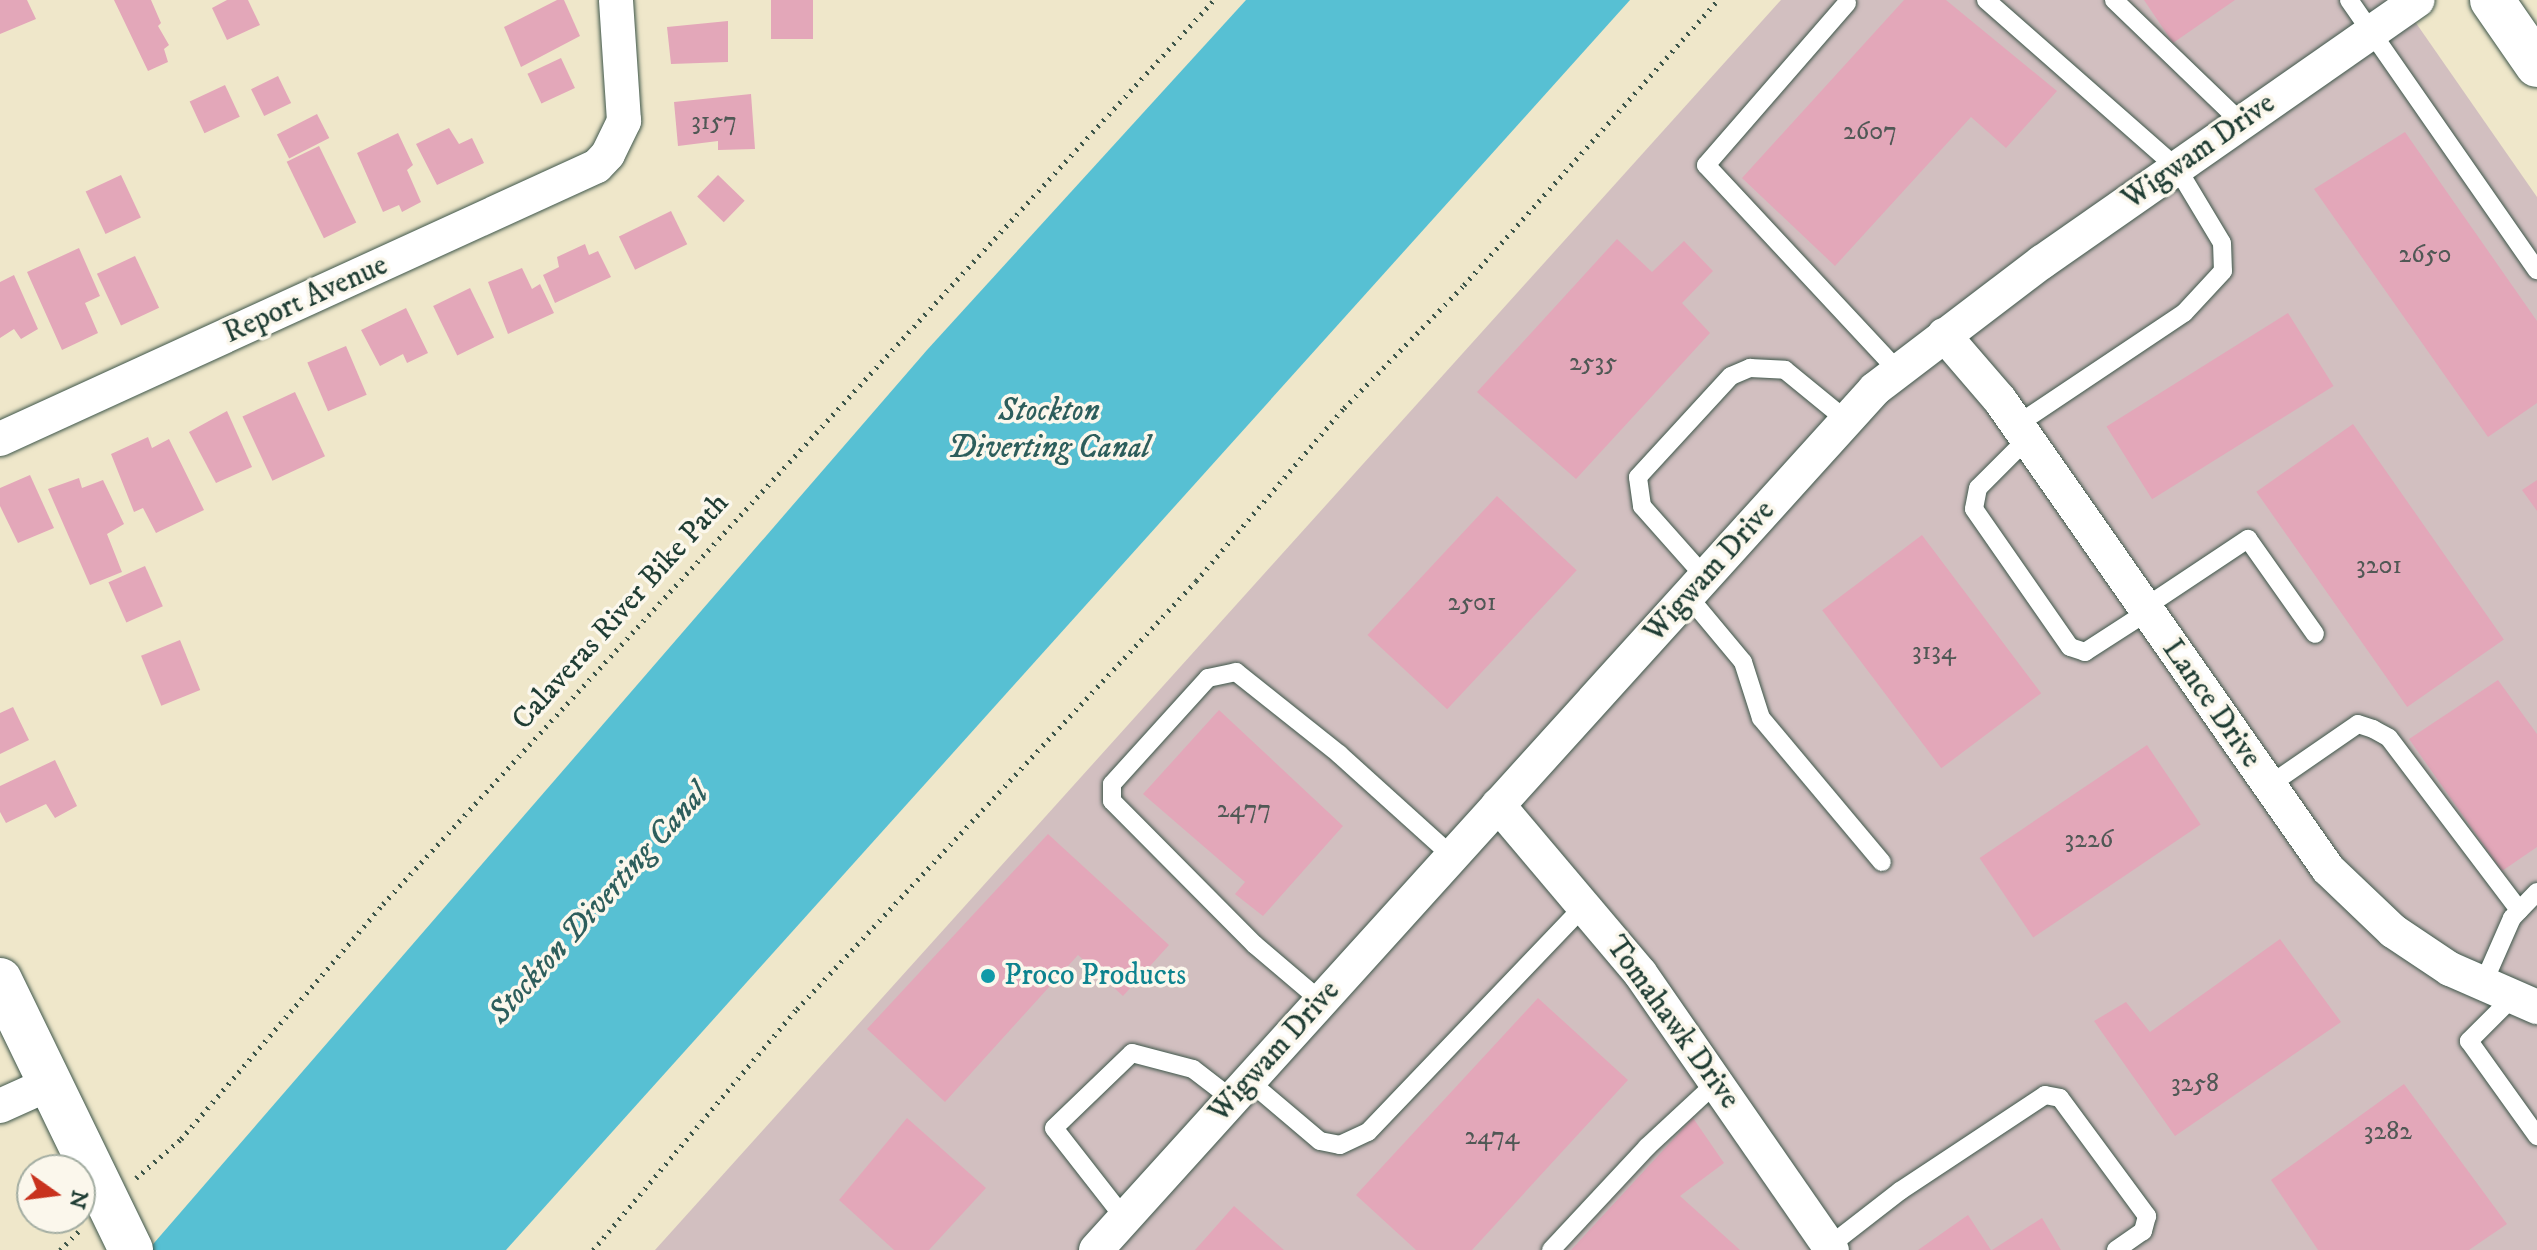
<!DOCTYPE html>
<style>
body{margin:0}
#map{position:relative;width:2537px;height:1250px;overflow:hidden;background:#efe7ca;font-family:"IM FELL DW Pica",serif}
div>[style]{position:absolute}
.industrial>*{inset:0;background:#d2bfc0}
.water>*{inset:0;background:#57c0d3}
.building>*{inset:0;background:#e3a7b9;transform-origin:0 0}
.path>*{height:5px;margin-top:-2.5px;transform-origin:0;background:repeating-linear-gradient(90deg,#3e564a 0 2px,transparent 0 8px)}
.roads{filter:drop-shadow(0 0 2px #3e564a) drop-shadow(0 0 2px #3e564a)}
.lane>*{height:18px;margin:-9px;padding:0 9px;transform-origin:9px;border-radius:9px;background:#fff}
.street>*{height:34px;margin:-17px;padding:0 17px;transform-origin:17px;border-radius:17px;background:#fff}
.secondary>*{height:44px;margin:-22px;padding:0 22px;transform-origin:22px;border-radius:22px;background:#fff}
.dots>*{width:22px;height:22px;translate:-50% -50%;box-sizing:border-box;border:4px solid #fbf7ec;border-radius:50%}
span{translate:-50% -50%;white-space:nowrap;text-align:center;line-height:1.15;-webkit-text-stroke:7px #fbf7ec;paint-order:stroke}
.number-label{font-size:26px;color:#505855}
.number-label span{-webkit-text-stroke-width:0}
.street-label{font-size:30px;color:#1f3d34}
.culture-label{font-size:30px;color:#0d838f}
.left{translate:0 -50%;text-align:left}
.water-label{font-size:32px;color:#2d5e5c;font-style:italic}
.north{position:absolute;left:16px;top:1154px;width:80px;height:80px;box-sizing:border-box;background:#fbf7ec;border:2px solid #a3ada2;border-radius:50%;rotate:104deg;font-size:22px;font-weight:700;line-height:32px;text-align:center;color:#1f3d34}
.north::after{content:'';display:block;margin:auto;width:28px;height:36px;background:#c8321e;clip-path:polygon(50% 0,100% 100%,50% 72%,0 100%)}
</style>
<div id="map">
<div class="industrial">
<div style="clip-path:polygon(1781px 0,2400px 0,2537px 197px,2537px 1250px,655px 1250px)"></div>
</div>
<div class="water">
<div style="clip-path:polygon(1246px 0,1630px 0,506px 1250px,148px 1250px,927px 350px)"></div>
</div>
<div class="building">
<div style="clip-path:polygon(0 0,27px 0,36px 19px,0 34px)"></div>
<div style="clip-path:polygon(114px 0,151px 0,161px 23px,158px 26px,169px 45px,164px 49px,168px 62px,148px 71px)"></div>
<div style="clip-path:polygon(227px 0,248px 0,260px 25px,227px 40px,212px 8px)"></div>
<div style="clip-path:polygon(557px 0,564px 0,580px 36px,521px 67px,504px 27px)"></div>
<div style="left:771px;top:0;width:42px;height:39px"></div>
<div style="clip-path:polygon(1904px 0,1946px 0,2057px 91px,2006px 148px,1971px 117px,1835px 266px,1742px 178px)"></div>
<div style="clip-path:polygon(2144px 0,2235px 0,2173px 43px)"></div>
<div style="clip-path:polygon(728px 21px,728px 62px,671px 64px,667px 27px)"></div>
<div style="left:561px;top:58px;width:33px;height:37px;rotate:65deg"></div>
<div style="left:278px;top:76px;width:30px;height:30px;rotate:64deg"></div>
<div style="left:225px;top:85px;width:35px;height:39px;rotate:65deg"></div>
<div style="clip-path:polygon(751px 94px,755px 149px,718px 150px,718px 141px,678px 146px,674px 102px)"></div>
<div style="left:317px;top:114px;width:27px;height:45px;rotate:63deg"></div>
<div style="clip-path:polygon(449px 128px,459px 144px,472px 138px,484px 163px,437px 185px,416px 144px)"></div>
<div style="clip-path:polygon(2405px 132px,2537px 321px,2537px 403px,2488px 437px,2314px 189px)"></div>
<div style="clip-path:polygon(398px 133px,413px 165px,407px 170px,421px 202px,402px 212px,399px 205px,383px 212px,357px 153px)"></div>
<div style="left:319px;top:146px;width:85px;height:36px;rotate:64deg"></div>
<div style="left:121px;top:175px;width:47px;height:39px;rotate:65deg"></div>
<div style="left:718px;top:175px;width:37px;height:30px;rotate:44deg"></div>
<div style="left:671px;top:211px;width:37px;height:58px;rotate:64deg"></div>
<div style="clip-path:polygon(1617px 239px,1652px 272px,1684px 241px,1713px 271px,1682px 303px,1710px 333px,1576px 479px,1477px 392px)"></div>
<div style="clip-path:polygon(585px 244px,589px 255px,598px 251px,611px 277px,555px 303px,543px 275px,559px 267px,557px 257px)"></div>
<div style="clip-path:polygon(79px 248px,100px 296px,85px 303px,98px 333px,62px 350px,27px 272px)"></div>
<div style="left:135px;top:256px;width:57px;height:42px;rotate:65deg"></div>
<div style="clip-path:polygon(522px 268px,532px 289px,540px 284px,554px 313px,508px 334px,488px 282px)"></div>
<div style="clip-path:polygon(14px 275px,38px 329px,21px 339px,14px 329px,0 338px,0 282px)"></div>
<div style="left:470px;top:288px;width:55px;height:41px;rotate:64deg"></div>
<div style="clip-path:polygon(406px 308px,428px 353px,407px 363px,403px 354px,380px 366px,361px 330px)"></div>
<div style="left:2288px;top:313px;width:86px;height:214px;rotate:58deg"></div>
<div style="left:346px;top:346px;width:53px;height:42px;rotate:67deg"></div>
<div style="left:295px;top:392px;width:71px;height:58px;rotate:65deg"></div>
<div style="clip-path:polygon(227px 411px,252px 467px,216px 483px,189px 432px)"></div>
<div style="left:2353px;top:424px;width:263px;height:118px;rotate:55deg"></div>
<div style="clip-path:polygon(148px 437px,152px 448px,169px 439px,204px 510px,156px 533px,143px 508px,134px 512px,111px 454px)"></div>
<div style="clip-path:polygon(30px 475px,54px 528px,18px 543px,0 506px,0 488px)"></div>
<div style="clip-path:polygon(79px 478px,82px 488px,103px 480px,124px 524px,107px 534px,122px 572px,90px 585px,48px 489px)"></div>
<div style="clip-path:polygon(2537px 480px,2537px 511px,2522px 490px)"></div>
<div style="left:1497px;top:496px;width:109px;height:190px;rotate:43deg"></div>
<div style="left:1922px;top:535px;width:198px;height:125px;rotate:53deg"></div>
<div style="left:145px;top:566px;width:44px;height:40px;rotate:66deg"></div>
<div style="left:180px;top:640px;width:54px;height:42px;rotate:68deg"></div>
<div style="clip-path:polygon(2498px 680px,2537px 734px,2537px 847px,2502px 871px,2409px 739px)"></div>
<div style="clip-path:polygon(13px 707px,29px 740px,0 754px,0 713px)"></div>
<div style="clip-path:polygon(1219px 710px,1343px 826px,1263px 916px,1235px 894px,1245px 882px,1143px 794px)"></div>
<div style="left:2147px;top:745px;width:96px;height:202px;rotate:56deg"></div>
<div style="clip-path:polygon(55px 760px,77px 806px,55px 818px,46px 804px,6px 823px,0 812px,0 786px)"></div>
<div style="clip-path:polygon(1048px 834px,1169px 945px,1123px 996px,1078px 955px,945px 1102px,867px 1029px)"></div>
<div style="clip-path:polygon(2280px 939px,2341px 1022px,2175px 1136px,2094px 1021px,2126px 1002px,2150px 1032px)"></div>
<div style="clip-path:polygon(1538px 998px,1628px 1080px,1472px 1250px,1416px 1250px,1356px 1195px)"></div>
<div style="clip-path:polygon(2404px 1084px,2507px 1224px,2469px 1250px,2318px 1250px,2271px 1180px)"></div>
<div style="clip-path:polygon(907px 1118px,986px 1188px,929px 1250px,894px 1250px,839px 1200px)"></div>
<div style="clip-path:polygon(1693px 1118px,1724px 1163px,1680px 1196px,1740px 1250px,1571px 1250px)"></div>
<div style="clip-path:polygon(1234px 1206px,1284px 1250px,1195px 1250px)"></div>
<div style="clip-path:polygon(1968px 1215px,1991px 1250px,1918px 1250px)"></div>
<div style="clip-path:polygon(2042px 1218px,2061px 1250px,1992px 1250px)"></div>
</div>
<div class="path">
<div style="left:136px;top:1178px;width:60px;rotate:-40.9deg"></div>
<div style="left:181px;top:1139px;width:310px;rotate:-49.3deg"></div>
<div style="left:383px;top:904px;width:1228px;rotate:-47.41deg"></div>
<div style="left:60px;top:1250px;width:31px;rotate:-45deg"></div>
<div style="left:593px;top:1250px;width:316px;rotate:-49.8deg"></div>
<div style="left:797px;top:1009px;width:585px;rotate:-47.01deg"></div>
<div style="left:1196px;top:581px;width:228px;rotate:-49.5deg"></div>
<div style="left:1344px;top:408px;width:172px;rotate:-45.7deg"></div>
<div style="left:1464px;top:285px;width:382px;rotate:-48.3deg"></div>
</div>
<div class="roads">
<div class="lane">
<div style="left:1986px;top:0;width:254px;rotate:41.3deg"></div>
<div style="left:2177px;top:168px;width:87px;rotate:59deg"></div>
<div style="left:2222px;top:243px;width:28px;rotate:88deg"></div>
<div style="left:2223px;top:271px;width:57px;rotate:132.9deg"></div>
<div style="left:2184px;top:313px;width:201px;rotate:146.2deg"></div>
<div style="left:2114px;top:0;width:178px;rotate:43.9deg"></div>
<div style="left:2349px;top:0;width:329px;rotate:55.2deg"></div>
<div style="left:1847px;top:3px;width:215px;rotate:131deg"></div>
<div style="left:1706px;top:165px;width:282px;rotate:47deg"></div>
<div style="left:2027px;top:439px;width:69px;rotate:135deg"></div>
<div style="left:1978px;top:488px;width:21px;rotate:101deg"></div>
<div style="left:1974px;top:509px;width:168px;rotate:55.2deg"></div>
<div style="left:2070px;top:647px;width:16px;rotate:18deg"></div>
<div style="left:2085px;top:652px;width:74px;rotate:-32.8deg"></div>
<div style="left:1705px;top:577px;width:95px;rotate:-131.6deg"></div>
<div style="left:1642px;top:506px;width:29px;rotate:-98deg"></div>
<div style="left:1638px;top:477px;width:137px;rotate:-47.4deg"></div>
<div style="left:1731px;top:376px;width:21px;rotate:-23deg"></div>
<div style="left:1750px;top:368px;width:35px;rotate:3deg"></div>
<div style="left:1785px;top:370px;width:79px;rotate:39.3deg"></div>
<div style="left:1688px;top:596px;width:86px;rotate:50.2deg"></div>
<div style="left:1743px;top:662px;width:59px;rotate:72.2deg"></div>
<div style="left:1761px;top:718px;width:188px;rotate:50deg"></div>
<div style="left:2144px;top:608px;width:125px;rotate:-33.6deg"></div>
<div style="left:2248px;top:539px;width:116px;rotate:54.8deg"></div>
<div style="left:2268px;top:786px;width:109px;rotate:-34.6deg"></div>
<div style="left:2358px;top:724px;width:16px;rotate:18deg"></div>
<div style="left:2373px;top:729px;width:18px;rotate:29deg"></div>
<div style="left:2389px;top:738px;width:216px;rotate:52.9deg"></div>
<div style="left:2483px;top:984px;width:72px;rotate:-66.3deg"></div>
<div style="left:2512px;top:918px;width:36px;rotate:-46deg"></div>
<div style="left:2512px;top:998px;width:61px;rotate:135deg"></div>
<div style="left:2469px;top:1041px;width:117px;rotate:54.4deg"></div>
<div style="left:1321px;top:1001px;width:87px;rotate:-139.7deg"></div>
<div style="left:1255px;top:945px;width:203px;rotate:-134.8deg"></div>
<div style="left:1112px;top:801px;width:17px;rotate:-90deg"></div>
<div style="left:1112px;top:784px;width:143px;rotate:-47.8deg"></div>
<div style="left:1208px;top:678px;width:29px;rotate:-12deg"></div>
<div style="left:1236px;top:672px;width:132px;rotate:38.5deg"></div>
<div style="left:1339px;top:754px;width:152px;rotate:42.1deg"></div>
<div style="left:1249px;top:1081px;width:93px;rotate:40.2deg"></div>
<div style="left:1320px;top:1141px;width:20px;rotate:11deg"></div>
<div style="left:1340px;top:1145px;width:31px;rotate:-25deg"></div>
<div style="left:1368px;top:1132px;width:313px;rotate:-46.3deg"></div>
<div style="left:1125px;top:1219px;width:115px;rotate:-128deg"></div>
<div style="left:1054px;top:1128px;width:108px;rotate:-43.9deg"></div>
<div style="left:1132px;top:1053px;width:63px;rotate:14.7deg"></div>
<div style="left:1193px;top:1069px;width:49px;rotate:37.6deg"></div>
<div style="left:1829px;top:1246px;width:90px;rotate:-37.8deg"></div>
<div style="left:1900px;top:1191px;width:174px;rotate:-33.5deg"></div>
<div style="left:2045px;top:1095px;width:15px;rotate:11deg"></div>
<div style="left:2060px;top:1098px;width:147px;rotate:53.6deg"></div>
<div style="left:2147px;top:1216px;width:16px;rotate:105deg"></div>
<div style="left:2143px;top:1231px;width:33px;rotate:145deg"></div>
<div style="left:1551px;top:1250px;width:141px;rotate:-47deg"></div>
<div style="left:1647px;top:1147px;width:96px;rotate:-42.9deg"></div>
</div>
<div class="street">
<div style="left:1944px;top:335px;width:86px;rotate:49.3deg"></div>
<div style="left:2000px;top:400px;width:572px;rotate:55.03deg"></div>
<div style="left:2328px;top:869px;width:90px;rotate:43.6deg"></div>
<div style="left:2393px;top:931px;width:69px;rotate:33.7deg"></div>
<div style="left:2450px;top:969px;width:95px;rotate:23.6deg"></div>
<div style="left:0;top:439px;width:656px;rotate:-24.57deg"></div>
<div style="left:597px;top:166px;width:16px;rotate:-47deg"></div>
<div style="left:608px;top:154px;width:37px;rotate:-64deg"></div>
<div style="left:624px;top:121px;width:121px;rotate:-93.8deg"></div>
<div style="left:1498px;top:805px;width:220px;rotate:49.8deg"></div>
<div style="left:1640px;top:973px;width:337px;rotate:55.3deg"></div>
<div style="left:0;top:1106px;width:56px;rotate:-24.3deg"></div>
<div style="left:1096px;top:1250px;width:1161px;rotate:-47.86deg"></div>
<div style="left:1875px;top:389px;width:210px;rotate:-37.3deg"></div>
<div style="left:2042px;top:262px;width:458px;rotate:-34.9deg"></div>
</div>
<div class="secondary">
<div style="left:2492px;top:0;width:79px;rotate:55.3deg"></div>
<div style="left:0;top:980px;width:300px;rotate:64.1deg"></div>
</div>
</div>
<div class="dots">
<div style="left:988px;top:976px;background:#0f9aa8"></div>
</div>
<div class="number-label">
<span style="left:714px;top:122px">3157</span>
<span style="left:1870px;top:132px">2607</span>
<span style="left:2425px;top:255px">2650</span>
<span style="left:1593px;top:363px">2535</span>
<span style="left:2379px;top:566px">3201</span>
<span style="left:1472px;top:603px">2501</span>
<span style="left:1934px;top:652px">3134</span>
<span style="left:1244px;top:810px">2477</span>
<span style="left:2089px;top:840px">3226</span>
<span style="left:2195px;top:1084px">3258</span>
<span style="left:2388px;top:1132px">3282</span>
<span style="left:1492px;top:1137px">2474</span>
</div>
<div class="street-label">
<span style="left:2199px;top:152px;rotate:-35deg">Wigwam Drive</span>
<span style="left:306px;top:300px;rotate:-24deg">Report Avenue</span>
<span style="left:1710px;top:572px;rotate:-48deg">Wigwam Drive</span>
<span style="left:621px;top:612px;rotate:-48deg">Calaveras River Bike Path</span>
<span style="left:2211px;top:704px;rotate:55deg">Lance Drive</span>
<span style="left:1672px;top:1023px;rotate:54deg">Tomahawk Drive</span>
<span style="left:1275px;top:1052px;rotate:-48deg">Wigwam Drive</span>
</div>
<div class="culture-label">
<span class="left" style="left:1004px;top:976px">Proco Products</span>
</div>
<div class="water-label">
<span style="left:1049px;top:430px">Stockton<br>Diverting Canal</span>
<span style="left:599px;top:904px;rotate:-48deg">Stockton Diverting Canal</span>
</div>
<div class="north">N</div>
</div>
